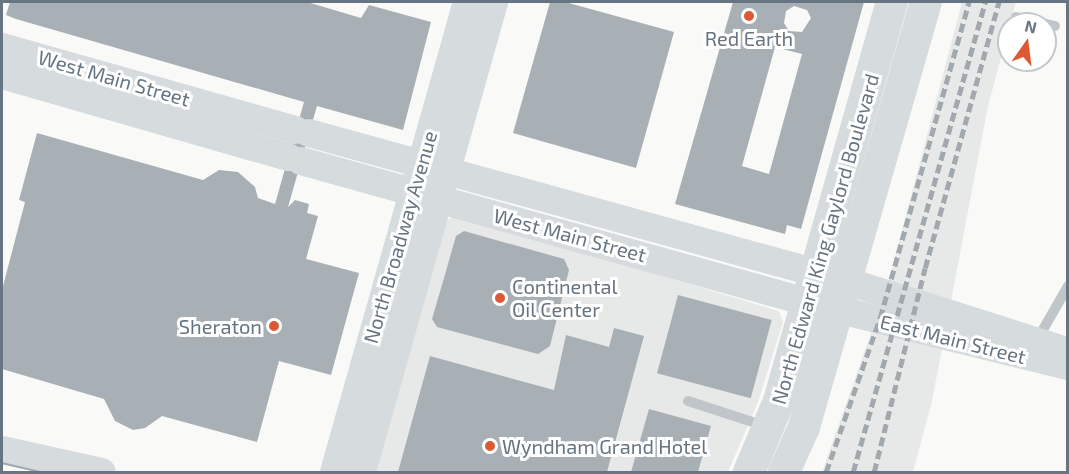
<!DOCTYPE html>
<style>
body{margin:0}
#map{position:relative;width:1069px;height:474px;overflow:hidden;background:#f9f9f7;font-family:"Exo 2",sans-serif}
div>[style]{position:absolute}
.built>*{inset:0;background:#e7e8e8}
.building>*{inset:0;background:#a8b0b6;transform-origin:0 0}
.lane>*{height:10px;margin:-5px;padding:0 5px;transform-origin:5px;border-radius:5px;background:#c0c5c9}
.secondary>*{height:28px;margin:-14px;padding:0 14px;transform-origin:14px;border-radius:14px;background:#d6dbde}
.primary>*{height:32px;margin:-16px;padding:0 16px;transform-origin:16px;border-radius:16px;background:#d6dbde}
.tram>*{height:1.5px;margin:-0.75px;padding:0 0.75px;transform-origin:0.75px;border-radius:0.75px;background:#a2a9ae}
.rail>*{height:4.5px;margin-top:-2.25px;transform-origin:0;background:repeating-linear-gradient(90deg,#a2a9ae 0 9px,transparent 0 13.5px)}
.dots>*{width:16px;height:16px;translate:-50% -50%;box-sizing:border-box;border:3px solid #fff;border-radius:50%}
span{translate:-50% -50%;white-space:nowrap;text-align:center;line-height:1.15;-webkit-text-stroke:6px #fff;paint-order:stroke}
.poi-label{font-size:20px;color:#667581}
.left{translate:0 -50%;text-align:left}
.right{translate:-100% -50%;text-align:right}
.street-label{font-size:20px;color:#667581}
.frame{position:absolute;inset:0;border:3px solid #667581;pointer-events:none}
.north{position:absolute;left:997px;top:12px;width:60px;height:60px;box-sizing:border-box;background:#fff;border:2px solid #c2c8cd;border-radius:50%;rotate:14deg;font-size:16px;font-weight:700;line-height:24px;text-align:center;color:#667581}
.north::after{content:'';display:block;margin:auto;width:21px;height:27px;background:#dd5934;clip-path:polygon(50% 0,100% 100%,50% 72%,0 100%)}
</style>
<div id="map">
<div class="built">
<div style="clip-path:polygon(962px 2px,1016px 2px,988px 106px,932px 401px,913px 472px,822px 472px,886px 291px)"></div>
<div style="clip-path:polygon(457px 214px,779px 311px,783px 322px,758px 402px,728px 472px,372px 472px,441px 224px)"></div>
</div>
<div class="building">
<div style="clip-path:polygon(10px 2px,307px 2px,361px 18px,369px 5px,431px 22px,403px 130px,317px 106px,288px 207px,295px 200px,309px 204px,307px 213px,318px 216px,306px 259px,359px 273px,331px 375px,279px 361px,257px 442px,162px 416px,145px 428px,133px 430px,115px 421px,104px 399px,2px 369px,2px 290px,25px 202px,19px 200px,37px 133px,203px 180px,219px 170px,238px 172px,255px 187px,258px 198px,275px 204px,304px 102px,16px 19px,6px 15px)"></div>
<div style="clip-path:polygon(550px 2px,565px 2px,674px 32px,636px 168px,513px 133px)"></div>
<div style="clip-path:polygon(evenodd,733px 2px,864px 2px,801px 229px,787px 225px,785px 234px,675px 204px,733px 2px,794px 6px,807px 10px,811px 18px,802px 32px,789px 31px,784px 23px,786px 11px,794px 6px,733px 2px,775px 47px,802px 54px,769px 174px,742px 166px,775px 47px)"></div>
<div style="clip-path:polygon(464px 231px,564px 259px,569px 270px,550px 346px,538px 354px,437px 327px,432px 319px,444px 278px,456px 236px)"></div>
<div style="left:678px;top:295px;width:97px;height:81px;rotate:15deg"></div>
<div style="clip-path:polygon(614px 328px,644px 336px,607px 472px,398px 472px,430px 356px,554px 390px,566px 335px,609px 347px)"></div>
<div style="clip-path:polygon(649px 409px,711px 426px,698px 472px,631px 472px)"></div>
</div>
<div class="lane">
<div style="left:1016px;top:17px;width:40px;rotate:13deg"></div>
<div style="left:1037px;top:340px;width:62px;rotate:-60.1deg"></div>
<div style="left:688px;top:401px;width:81px;rotate:18deg"></div>
</div>
<div class="secondary">
<div style="left:2px;top:47px;width:305px;rotate:15.8deg"></div>
<div style="left:2px;top:75px;width:298px;rotate:16deg"></div>
<div style="left:309px;top:133px;width:557px;rotate:15.41deg"></div>
<div style="left:846px;top:281px;width:225px;rotate:17.6deg"></div>
<div style="left:301px;top:161px;width:525px;rotate:15.57deg"></div>
<div style="left:807px;top:302px;width:269px;rotate:13.8deg"></div>
<div style="left:2px;top:450px;width:102px;rotate:12.4deg"></div>
<div style="left:334px;top:472px;width:488px;rotate:-74.2deg"></div>
<div style="left:362px;top:472px;width:488px;rotate:-74.3deg"></div>
</div>
<div class="primary">
<div style="left:749px;top:472px;width:77px;rotate:-67.1deg"></div>
<div style="left:779px;top:401px;width:415px;rotate:-74.2deg"></div>
<div style="left:784px;top:472px;width:49px;rotate:-66deg"></div>
<div style="left:804px;top:427px;width:442px;rotate:-74deg"></div>
</div>
<div class="tram">
<div style="left:2px;top:463px;width:40px;rotate:13deg"></div>
</div>
<div class="rail">
<div style="left:826px;top:472px;width:163px;rotate:-70.7deg"></div>
<div style="left:880px;top:318px;width:328px;rotate:-74.3deg"></div>
<div style="left:853px;top:472px;width:488px;rotate:-74.3deg"></div>
<div style="left:874px;top:472px;width:210px;rotate:-76deg"></div>
<div style="left:925px;top:268px;width:276px;rotate:-74.5deg"></div>
</div>
<div class="dots">
<div style="left:749px;top:16px;background:#dd5934"></div>
<div style="left:500px;top:298px;background:#dd5934"></div>
<div style="left:274px;top:326px;background:#dd5934"></div>
<div style="left:490px;top:446px;background:#dd5934"></div>
</div>
<div class="poi-label">
<span style="left:749px;top:38px">Red Earth</span>
<span class="left" style="left:512px;top:298px">Continental<br>Oil Center</span>
<span class="right" style="left:262px;top:326px">Sheraton</span>
<span class="left" style="left:502px;top:446px">Wyndham Grand Hotel</span>
</div>
<div class="street-label">
<span style="left:114px;top:78px;rotate:16deg">West Main Street</span>
<span style="left:570px;top:235px;rotate:15deg">West Main Street</span>
<span style="left:400px;top:237px;rotate:-74deg">North Broadway Avenue</span>
<span style="left:825px;top:239px;rotate:-74deg">North Edward King Gaylord Boulevard</span>
<span style="left:953px;top:339px;rotate:14deg">East Main Street</span>
</div>
<div class="frame"></div>
<div class="north">N</div>
</div>
